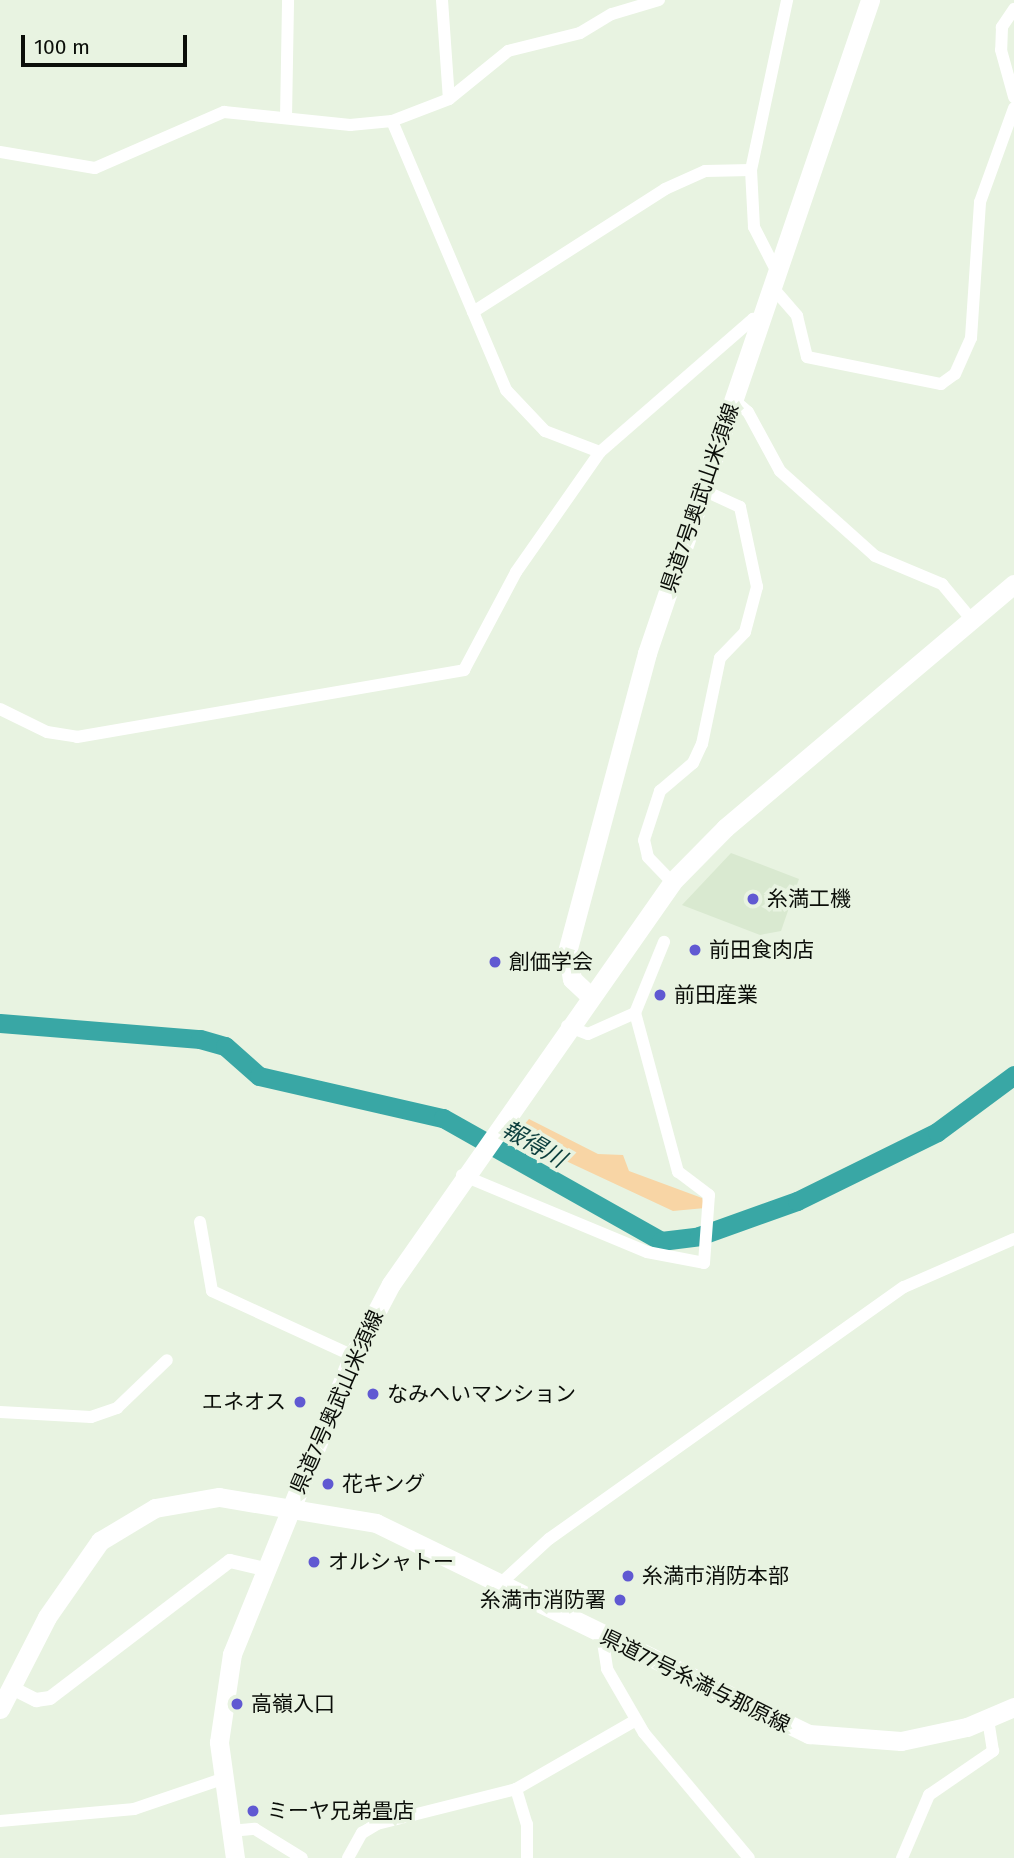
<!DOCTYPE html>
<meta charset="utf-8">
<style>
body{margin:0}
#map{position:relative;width:1014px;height:1858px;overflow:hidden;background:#e8f3e1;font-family:"Fira Sans","Noto Sans JP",sans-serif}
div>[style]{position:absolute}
.built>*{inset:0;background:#d9e9d0}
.green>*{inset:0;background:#f8d5a5}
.river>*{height:19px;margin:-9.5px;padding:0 9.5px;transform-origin:9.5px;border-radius:9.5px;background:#39a7a5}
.minor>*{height:12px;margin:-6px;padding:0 6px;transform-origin:6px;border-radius:6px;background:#fff}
.tertiary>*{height:14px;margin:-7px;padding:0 7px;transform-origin:7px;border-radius:7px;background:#fff}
.primary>*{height:19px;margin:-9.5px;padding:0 9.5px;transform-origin:9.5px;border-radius:9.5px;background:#fff}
.dots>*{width:19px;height:19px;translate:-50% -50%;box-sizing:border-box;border:4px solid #e8f3e1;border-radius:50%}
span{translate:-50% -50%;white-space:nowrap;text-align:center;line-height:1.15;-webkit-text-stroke:7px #e8f3e1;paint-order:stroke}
.street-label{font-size:21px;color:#0b0e09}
.poi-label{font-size:21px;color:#0b0e09}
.left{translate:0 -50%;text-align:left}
.right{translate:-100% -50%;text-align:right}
.water-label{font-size:23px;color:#0a3d3c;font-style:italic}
.scale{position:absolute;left:21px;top:35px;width:166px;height:32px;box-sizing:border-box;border:4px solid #0b0e09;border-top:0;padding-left:9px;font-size:21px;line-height:24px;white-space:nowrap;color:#0b0e09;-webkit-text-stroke:5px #e8f3e1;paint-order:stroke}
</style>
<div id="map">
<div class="built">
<div style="clip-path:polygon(731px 853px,799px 879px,781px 931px,760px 935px,682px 905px)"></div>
</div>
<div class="green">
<div style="clip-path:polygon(529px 1119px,598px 1154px,623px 1155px,629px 1171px,702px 1198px,705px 1208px,673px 1211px,551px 1154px,515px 1135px)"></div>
</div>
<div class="river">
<div style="left:0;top:1023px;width:201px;rotate:4.6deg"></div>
<div style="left:200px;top:1039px;width:26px;rotate:16deg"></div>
<div style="left:225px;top:1046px;width:45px;rotate:41.4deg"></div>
<div style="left:259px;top:1076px;width:189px;rotate:12.9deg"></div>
<div style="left:443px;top:1118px;width:250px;rotate:29.4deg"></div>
<div style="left:661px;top:1241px;width:38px;rotate:-7deg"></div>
<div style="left:699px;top:1236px;width:104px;rotate:-19.7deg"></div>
<div style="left:797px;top:1201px;width:156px;rotate:-26.2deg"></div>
<div style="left:937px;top:1132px;width:96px;rotate:-36.5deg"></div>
</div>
<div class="minor">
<div style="left:442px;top:0;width:99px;rotate:86deg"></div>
<div style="left:1014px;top:9px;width:22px;rotate:124deg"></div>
<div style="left:1002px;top:27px;width:23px;rotate:92deg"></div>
<div style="left:1001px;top:50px;width:49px;rotate:74.5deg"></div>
<div style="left:286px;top:118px;width:118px;rotate:-89deg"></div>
<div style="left:392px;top:121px;width:292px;rotate:67deg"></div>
<div style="left:506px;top:390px;width:57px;rotate:46.4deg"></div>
<div style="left:545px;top:431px;width:59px;rotate:20.9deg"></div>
<div style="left:0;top:152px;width:96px;rotate:9.6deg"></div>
<div style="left:95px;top:168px;width:141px;rotate:-23.5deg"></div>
<div style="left:224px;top:112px;width:127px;rotate:5.9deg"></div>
<div style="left:350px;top:125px;width:42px;rotate:-5.4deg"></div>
<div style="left:392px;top:121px;width:61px;rotate:-21.1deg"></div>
<div style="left:449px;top:99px;width:76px;rotate:-39.1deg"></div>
<div style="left:508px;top:51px;width:74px;rotate:-14deg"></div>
<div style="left:580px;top:33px;width:37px;rotate:-31deg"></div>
<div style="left:612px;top:14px;width:49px;rotate:-16.6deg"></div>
<div style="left:778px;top:274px;width:53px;rotate:-117.1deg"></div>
<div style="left:754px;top:227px;width:57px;rotate:-93deg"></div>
<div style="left:751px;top:170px;width:174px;rotate:-78deg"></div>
<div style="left:773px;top:288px;width:37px;rotate:49deg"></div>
<div style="left:797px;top:316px;width:42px;rotate:76.3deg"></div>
<div style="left:807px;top:357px;width:137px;rotate:11.4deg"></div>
<div style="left:941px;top:384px;width:17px;rotate:-36deg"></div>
<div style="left:955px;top:374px;width:39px;rotate:-66deg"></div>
<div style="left:971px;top:338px;width:136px;rotate:-86.2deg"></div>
<div style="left:980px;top:202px;width:100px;rotate:-70.1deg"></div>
<div style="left:473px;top:312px;width:228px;rotate:-32.6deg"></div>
<div style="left:665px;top:189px;width:44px;rotate:-24.2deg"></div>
<div style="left:705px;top:171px;width:46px;rotate:-1.2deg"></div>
<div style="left:734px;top:400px;width:18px;rotate:41deg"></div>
<div style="left:748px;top:412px;width:67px;rotate:61.5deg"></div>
<div style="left:780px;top:471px;width:127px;rotate:41.8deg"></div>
<div style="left:875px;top:556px;width:73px;rotate:22.7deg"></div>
<div style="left:942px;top:584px;width:47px;rotate:50.2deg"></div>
<div style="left:0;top:709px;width:52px;rotate:26.1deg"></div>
<div style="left:47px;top:732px;width:30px;rotate:9deg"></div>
<div style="left:77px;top:737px;width:393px;rotate:-9.8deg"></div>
<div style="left:464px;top:670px;width:111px;rotate:-62deg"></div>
<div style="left:516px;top:572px;width:146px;rotate:-55deg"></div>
<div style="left:600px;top:452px;width:203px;rotate:-41deg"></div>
<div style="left:753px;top:319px;width:8px;rotate:14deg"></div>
<div style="left:672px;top:882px;width:35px;rotate:-134deg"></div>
<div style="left:648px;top:857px;width:17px;rotate:-103deg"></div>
<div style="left:644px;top:840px;width:52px;rotate:-71.9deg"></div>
<div style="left:660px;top:791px;width:43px;rotate:-40.3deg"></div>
<div style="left:693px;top:763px;width:21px;rotate:-65deg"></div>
<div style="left:702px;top:744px;width:88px;rotate:-78.2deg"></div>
<div style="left:720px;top:658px;width:36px;rotate:-46deg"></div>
<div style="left:745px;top:632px;width:47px;rotate:-75.1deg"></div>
<div style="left:757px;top:587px;width:82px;rotate:-102deg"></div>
<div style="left:740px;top:507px;width:41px;rotate:-155.3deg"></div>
<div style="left:567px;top:1026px;width:22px;rotate:21deg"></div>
<div style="left:588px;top:1034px;width:51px;rotate:-24.1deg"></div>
<div style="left:635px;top:1013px;width:77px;rotate:-67.8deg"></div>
<div style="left:462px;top:1175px;width:200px;rotate:22.6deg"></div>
<div style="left:647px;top:1252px;width:58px;rotate:10.9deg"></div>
<div style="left:704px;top:1263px;width:68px;rotate:-85.8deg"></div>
<div style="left:709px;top:1195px;width:39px;rotate:-143deg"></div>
<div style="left:678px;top:1172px;width:165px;rotate:-105.1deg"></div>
<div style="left:200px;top:1222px;width:70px;rotate:80.1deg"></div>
<div style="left:212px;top:1291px;width:155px;rotate:24.7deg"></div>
<div style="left:0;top:1412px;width:91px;rotate:3.1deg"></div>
<div style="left:91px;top:1417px;width:28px;rotate:-19deg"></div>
<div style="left:117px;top:1408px;width:69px;rotate:-43.8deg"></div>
<div style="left:500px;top:1584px;width:67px;rotate:-42.6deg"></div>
<div style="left:549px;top:1539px;width:435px;rotate:-35.4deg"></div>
<div style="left:904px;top:1287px;width:120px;rotate:-23.6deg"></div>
<div style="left:602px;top:1636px;width:33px;rotate:81deg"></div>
<div style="left:607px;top:1669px;width:74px;rotate:60deg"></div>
<div style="left:644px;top:1733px;width:163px;rotate:50deg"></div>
<div style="left:516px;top:1789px;width:37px;rotate:73deg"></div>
<div style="left:527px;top:1824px;width:34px;rotate:90deg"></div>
<div style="left:0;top:1821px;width:135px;rotate:-5.1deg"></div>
<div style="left:134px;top:1809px;width:93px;rotate:-18.8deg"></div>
<div style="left:230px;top:1831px;width:25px;rotate:-5deg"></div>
<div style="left:255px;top:1829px;width:55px;rotate:31.7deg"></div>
<div style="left:348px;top:1858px;width:29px;rotate:-61deg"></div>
<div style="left:362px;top:1833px;width:17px;rotate:-31deg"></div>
<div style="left:377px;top:1824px;width:143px;rotate:-14.1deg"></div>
<div style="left:516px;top:1789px;width:138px;rotate:-29.9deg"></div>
<div style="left:902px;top:1858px;width:69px;rotate:-66.8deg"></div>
<div style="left:929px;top:1795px;width:78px;rotate:-34.5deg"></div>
<div style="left:993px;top:1751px;width:31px;rotate:-99deg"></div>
</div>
<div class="tertiary">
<div style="left:14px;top:1689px;width:25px;rotate:27deg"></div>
<div style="left:36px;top:1700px;width:14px;rotate:-8deg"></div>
<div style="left:50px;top:1698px;width:226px;rotate:-37.3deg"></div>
<div style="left:230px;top:1561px;width:35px;rotate:13deg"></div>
</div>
<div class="primary">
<div style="left:589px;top:995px;width:23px;rotate:-137deg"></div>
<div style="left:572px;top:979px;width:27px;rotate:-100deg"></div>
<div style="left:567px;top:952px;width:310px;rotate:-75deg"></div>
<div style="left:647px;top:653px;width:690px;rotate:-71.14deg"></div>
<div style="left:0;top:1709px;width:103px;rotate:-62.9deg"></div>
<div style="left:47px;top:1617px;width:93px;rotate:-55.1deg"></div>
<div style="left:100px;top:1541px;width:64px;rotate:-31deg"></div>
<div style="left:155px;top:1508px;width:65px;rotate:-9.8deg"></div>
<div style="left:219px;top:1497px;width:159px;rotate:9.4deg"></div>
<div style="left:376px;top:1523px;width:482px;rotate:26deg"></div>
<div style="left:809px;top:1734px;width:92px;rotate:4.4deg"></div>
<div style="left:901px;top:1741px;width:67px;rotate:-12deg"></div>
<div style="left:967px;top:1727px;width:51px;rotate:-23.1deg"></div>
<div style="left:235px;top:1858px;width:117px;rotate:-97.9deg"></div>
<div style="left:219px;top:1742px;width:89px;rotate:-81.6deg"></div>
<div style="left:232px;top:1654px;width:322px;rotate:-67.9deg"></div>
<div style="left:353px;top:1356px;width:81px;rotate:-62.2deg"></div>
<div style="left:391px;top:1284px;width:490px;rotate:-55deg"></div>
<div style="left:672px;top:882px;width:76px;rotate:-45.5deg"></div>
<div style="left:725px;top:828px;width:378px;rotate:-40.2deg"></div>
</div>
<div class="dots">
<div style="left:753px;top:899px;background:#6059d2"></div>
<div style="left:695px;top:950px;background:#6059d2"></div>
<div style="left:495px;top:962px;background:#6059d2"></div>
<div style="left:660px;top:995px;background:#6059d2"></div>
<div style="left:373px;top:1394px;background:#6059d2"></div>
<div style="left:300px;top:1402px;background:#6059d2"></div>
<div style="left:328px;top:1484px;background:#6059d2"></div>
<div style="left:314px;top:1562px;background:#6059d2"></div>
<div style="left:628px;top:1576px;background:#6059d2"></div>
<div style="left:620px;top:1600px;background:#6059d2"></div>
<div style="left:237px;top:1704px;background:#6059d2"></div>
<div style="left:253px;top:1811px;background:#6059d2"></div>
</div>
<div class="street-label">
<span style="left:700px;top:498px;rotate:-71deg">県道7号奥武山米須線</span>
<span style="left:337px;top:1402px;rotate:-66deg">県道7号奥武山米須線</span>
<span style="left:695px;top:1681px;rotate:26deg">県道77号糸満与那原線</span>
</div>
<div class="poi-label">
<span class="left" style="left:767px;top:899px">糸満工機</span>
<span class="left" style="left:709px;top:950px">前田食肉店</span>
<span class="left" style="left:509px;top:962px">創価学会</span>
<span class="left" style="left:674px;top:995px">前田産業</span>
<span class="left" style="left:387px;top:1394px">なみへいマンション</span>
<span class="right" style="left:286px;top:1402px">エネオス</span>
<span class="left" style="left:342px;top:1484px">花キング</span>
<span class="left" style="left:328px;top:1562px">オルシャトー</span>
<span class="left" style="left:642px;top:1576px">糸満市消防本部</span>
<span class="right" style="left:606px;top:1600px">糸満市消防署</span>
<span class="left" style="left:251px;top:1704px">高嶺入口</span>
<span class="left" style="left:267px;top:1811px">ミーヤ兄弟畳店</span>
</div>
<div class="water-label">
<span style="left:534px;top:1144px;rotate:30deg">報得川</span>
</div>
<div class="scale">100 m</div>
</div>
